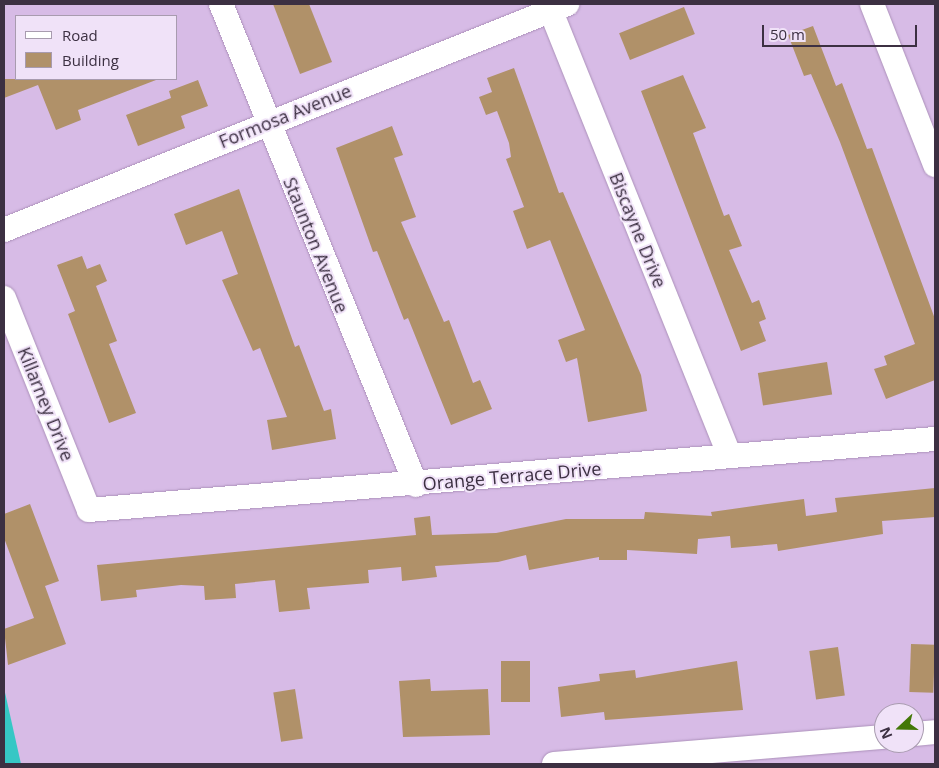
<!DOCTYPE html>
<style>
body{margin:0}
#map{position:relative;width:939px;height:768px;overflow:hidden;background:#d7bbe6;font-family:"Open Sans",sans-serif}
div>[style]{position:absolute}
.water>*{inset:0;background:#36c7c5}
.building>*{inset:0;background:#b09169;transform-origin:0 0}
.roads{filter:drop-shadow(0 0 1px #ac91ba) drop-shadow(0 0 1px #ac91ba)}
.minor>*{height:24px;margin:-12px;padding:0 12px;transform-origin:12px;border-radius:12px;background:#fff}
span{translate:-50% -50%;white-space:nowrap;text-align:center;line-height:1.15;-webkit-text-stroke:4px #f0e2f8;paint-order:stroke}
.street-label{font-size:18px;color:#3c3042}
.frame{position:absolute;inset:0;border:5px solid #3c3042;pointer-events:none}
.legend{position:absolute;left:15px;top:15px;width:162px;height:65px;box-sizing:border-box;background:#f0e2f8;border:1px solid #a89baf;margin:0;padding:6px 9px;list-style:none;font-size:15px;color:#3c3042}
.legend li{display:flex;align-items:center;gap:10px;height:25px}
.legend b{width:25px;border:1px solid #a89baf}
.north{position:absolute;left:874px;top:703px;width:50px;height:50px;box-sizing:border-box;background:#f0e2f8;border:1px solid #a89baf;border-radius:50%;rotate:249deg;font-size:14px;font-weight:700;line-height:20px;text-align:center;color:#3c3042}
.north::after{content:'';display:block;margin:auto;width:18px;height:22px;background:#437808;clip-path:polygon(50% 0,100% 100%,50% 72%,0 100%)}
.scale{position:absolute;left:762px;top:25px;width:155px;height:22px;box-sizing:border-box;border:2px solid #3c3042;border-top:0;padding-left:6px;font-size:15px;line-height:18px;white-space:nowrap;color:#3c3042;-webkit-text-stroke:4px #f0e2f8;paint-order:stroke}
</style>
<div id="map">
<div class="water">
<div style="clip-path:polygon(4px 688px,21px 764px,4px 764px)"></div>
</div>
<div class="building">
<div style="clip-path:polygon(273px 4px,309px 4px,332px 62px,300px 74px)"></div>
<div style="left:684px;top:7px;width:29px;height:70px;rotate:68deg"></div>
<div style="clip-path:polygon(813px 26px,836px 86px,842px 83px,867px 149px,872px 148px,935px 319px,935px 380px,886px 399px,874px 369px,887px 365px,884px 356px,915px 344px,840px 142px,811px 74px,804px 76px,788px 35px)"></div>
<div style="clip-path:polygon(514px 68px,559px 193px,563px 192px,641px 375px,647px 411px,588px 422px,577px 358px,566px 362px,558px 340px,585px 330px,550px 240px,527px 249px,513px 211px,524px 207px,506px 159px,511px 157px,509px 143px,497px 111px,486px 115px,479px 97px,492px 92px,487px 78px)"></div>
<div style="clip-path:polygon(683px 75px,706px 128px,693px 133px,724px 216px,729px 214px,742px 246px,729px 250px,752px 303px,759px 300px,766px 319px,759px 322px,766px 341px,741px 351px,641px 91px)"></div>
<div style="clip-path:polygon(4px 79px,156px 79px,156px 80px,78px 110px,81px 120px,56px 130px,38px 85px,4px 98px)"></div>
<div style="clip-path:polygon(198px 80px,208px 106px,181px 116px,185px 128px,138px 146px,126px 115px,171px 98px,169px 91px)"></div>
<div style="clip-path:polygon(392px 126px,403px 155px,394px 158px,416px 217px,401px 222px,444px 322px,449px 320px,473px 383px,480px 380px,492px 409px,451px 425px,408px 318px,404px 320px,377px 251px,373px 252px,336px 148px)"></div>
<div style="clip-path:polygon(239px 189px,295px 347px,299px 345px,324px 411px,331px 409px,336px 439px,272px 450px,267px 420px,287px 417px,260px 348px,253px 351px,222px 280px,238px 274px,222px 231px,186px 245px,174px 214px)"></div>
<div style="clip-path:polygon(82px 256px,87px 269px,100px 264px,107px 281px,96px 286px,117px 341px,109px 344px,136px 413px,109px 423px,68px 314px,75px 311px,57px 265px)"></div>
<div style="left:827px;top:362px;width:33px;height:70px;rotate:81deg"></div>
<div style="clip-path:polygon(935px 488px,935px 517px,882px 521px,883px 534px,778px 551px,777px 544px,731px 548px,730px 536px,698px 539px,697px 554px,627px 550px,627px 560px,599px 560px,599px 557px,529px 570px,526px 555px,498px 562px,435px 566px,437px 577px,402px 581px,401px 567px,368px 570px,369px 583px,307px 588px,310px 609px,279px 612px,275px 580px,235px 584px,236px 598px,205px 600px,204px 586px,181px 585px,136px 590px,137px 597px,101px 601px,97px 565px,416px 535px,414px 518px,430px 516px,432px 535px,496px 533px,566px 519px,644px 519px,645px 512px,712px 516px,711px 512px,804px 499px,806px 516px,837px 512px,835px 498px)"></div>
<div style="clip-path:polygon(30px 504px,59px 581px,45px 586px,66px 644px,8px 665px,4px 629px,34px 618px,4px 538px,4px 514px)"></div>
<div style="left:911px;top:644px;width:24px;height:48px;rotate:2deg"></div>
<div style="left:838px;top:647px;width:49px;height:29px;rotate:82deg"></div>
<div style="left:501px;top:661px;width:29px;height:41px"></div>
<div style="clip-path:polygon(737px 661px,743px 710px,605px 720px,604px 712px,561px 717px,558px 687px,600px 681px,599px 674px,635px 670px,636px 678px)"></div>
<div style="clip-path:polygon(430px 679px,431px 691px,488px 689px,490px 735px,403px 737px,399px 681px)"></div>
<div style="left:295px;top:689px;width:50px;height:22px;rotate:81deg"></div>
</div>
<div class="roads">
<div class="minor">
<div style="left:221px;top:4px;width:519px;rotate:67.93deg"></div>
<div style="left:548px;top:4px;width:486px;rotate:68.1deg"></div>
<div style="left:872px;top:4px;width:173px;rotate:68.6deg"></div>
<div style="left:4px;top:230px;width:607px;rotate:-21.87deg"></div>
<div style="left:4px;top:298px;width:228px;rotate:68.2deg"></div>
<div style="left:89px;top:510px;width:849px;rotate:-4.8deg"></div>
<div style="left:914px;top:734px;width:21px;rotate:-5deg"></div>
<div style="left:554px;top:764px;width:331px;rotate:-4.7deg"></div>
</div>
</div>
<div class="street-label">
<span style="left:285px;top:116px;rotate:-22deg">Formosa Avenue</span>
<span style="left:638px;top:230px;rotate:68deg">Biscayne Drive</span>
<span style="left:316px;top:245px;rotate:68deg">Staunton Avenue</span>
<span style="left:46px;top:404px;rotate:68deg">Killarney Drive</span>
<span style="left:512px;top:476px;rotate:-5deg">Orange Terrace Drive</span>
</div>
<div class="frame"></div>
<ul class="legend">
<li><b style="height:6px;background:#fff"></b>Road</li>
<li><b style="height:14px;background:#b09169"></b>Building</li>
</ul>
<div class="north">N</div>
<div class="scale">50 m</div>
</div>
